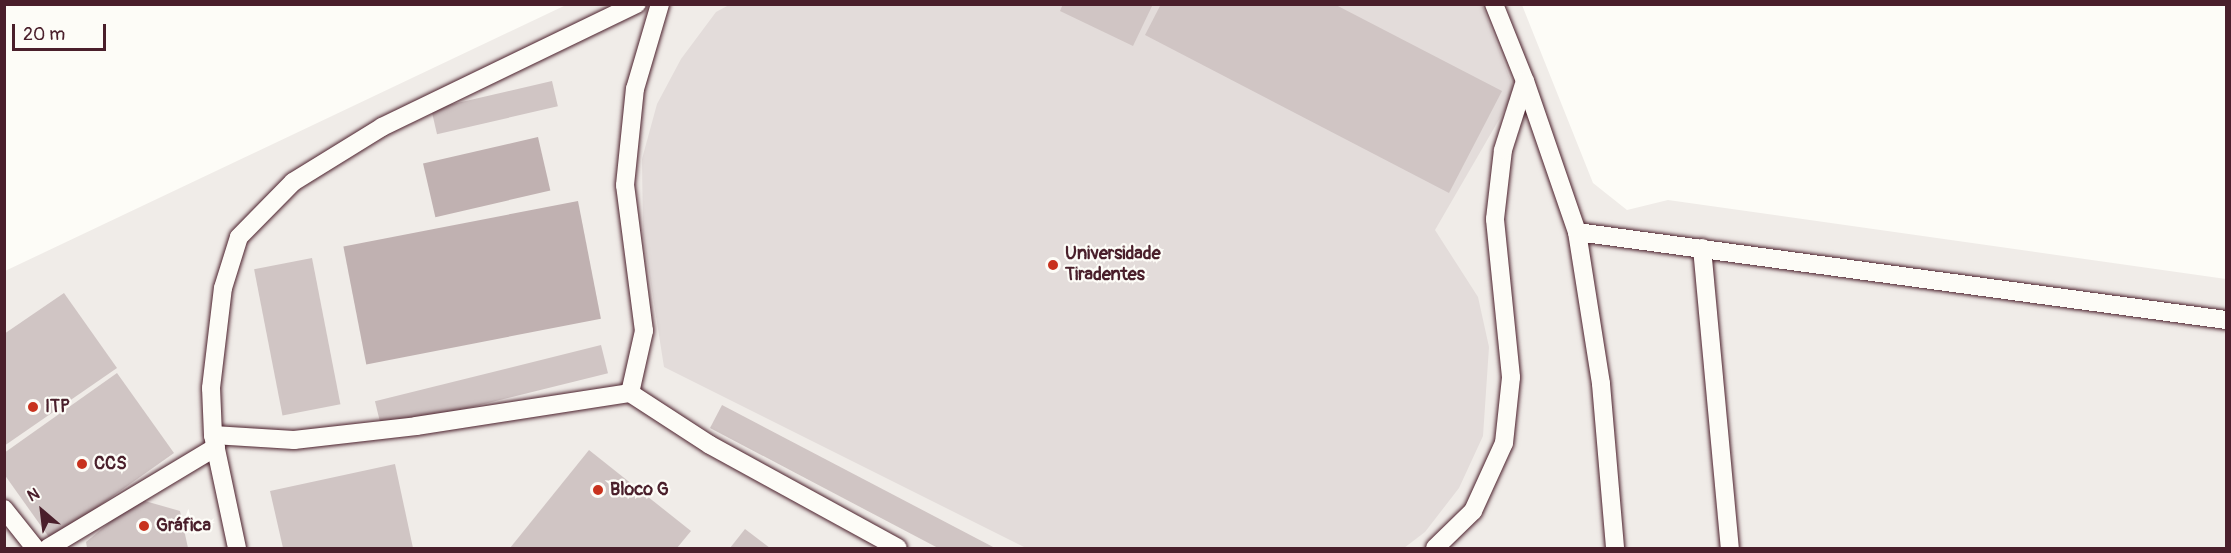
<!DOCTYPE html>
<meta charset="utf-8">
<style>
body{margin:0}
#map{position:relative;width:2231px;height:553px;overflow:hidden;background:#fdfcf7;font-family:Pangolin,sans-serif}
div>[style]{position:absolute}
.built>*{inset:0;background:#f0ece8}
.green>*{inset:0;background:#e3dcda}
.water>*{inset:0;background:#c0b1b1;transform-origin:0 0}
.building>*{inset:0;background:#d0c5c4;transform-origin:0 0}
.roads{filter:drop-shadow(0 0 2px #4a1f2b) drop-shadow(0 0 2px #4a1f2b)}
.lane>*{height:18px;margin:-9px;padding:0 9px;transform-origin:9px;border-radius:9px;background:#fdfcf7}
.dots>*{width:16px;height:16px;translate:-50% -50%;box-sizing:border-box;border:3px solid #fdfcf7;border-radius:50%}
span{translate:-50% -50%;white-space:nowrap;text-align:center;line-height:1.15;-webkit-text-stroke:4.5px #fdfcf7;paint-order:stroke}
.poi-label{font-size:18px;color:#4a1f2b;font-weight:700}
.left{translate:0 -50%;text-align:left}
.frame{position:absolute;inset:0;border:6px solid #4a1f2b;pointer-events:none}
.north{position:absolute;left:12px;top:481px;width:60px;height:60px;-webkit-text-stroke:4px #fdfcf7;paint-order:stroke;rotate:332deg;font-size:16px;font-weight:700;line-height:24px;text-align:center;color:#4a1f2b}
.north::after{content:'';display:block;margin:auto;width:21px;height:27px;background:#4a1f2b;clip-path:polygon(50% 0,100% 100%,50% 72%,0 100%)}
.scale{position:absolute;left:12px;top:24px;width:94px;height:27px;box-sizing:border-box;border:3px solid #4a1f2b;border-top:0;padding-left:8px;font-size:18px;line-height:21px;white-space:nowrap;color:#4a1f2b;-webkit-text-stroke:4px #fdfcf7;paint-order:stroke}
</style>
<div id="map">
<div class="built">
<div style="clip-path:polygon(566px 5px,1522px 5px,1593px 183px,1627px 210px,1668px 200px,2226px 279px,2226px 548px,5px 548px,5px 271px)"></div>
</div>
<div class="green">
<div style="clip-path:polygon(729px 5px,1482px 5px,1515px 92px,1435px 230px,1478px 297px,1489px 347px,1483px 436px,1459px 488px,1425px 532px,1404px 548px,1026px 548px,664px 367px,643px 234px,642px 159px,657px 104px,681px 59px,716px 12px)"></div>
</div>
<div class="water">
<div style="left:538px;top:137px;width:55px;height:118px;rotate:77deg"></div>
<div style="left:578px;top:201px;width:120px;height:239px;rotate:79deg"></div>
</div>
<div class="building">
<div style="clip-path:polygon(1063px 4px,1153px 4px,1133px 46px,1060px 11px)"></div>
<div style="clip-path:polygon(1161px 4px,1334px 4px,1502px 91px,1449px 193px,1145px 35px)"></div>
<div style="left:552px;top:81px;width:26px;height:124px;rotate:77deg"></div>
<div style="left:312px;top:258px;width:149px;height:59px;rotate:79deg"></div>
<div style="clip-path:polygon(64px 293px,117px 368px,4px 446px,4px 334px)"></div>
<div style="left:601px;top:345px;width:29px;height:233px;rotate:76deg"></div>
<div style="clip-path:polygon(117px 373px,174px 453px,51px 540px,4px 474px,4px 453px)"></div>
<div style="clip-path:polygon(722px 405px,995px 548px,938px 548px,710px 428px)"></div>
<div style="clip-path:polygon(589px 450px,691px 531px,677px 548px,510px 548px)"></div>
<div style="clip-path:polygon(395px 464px,413px 548px,283px 548px,270px 491px)"></div>
<div style="clip-path:polygon(138px 499px,180px 511px,188px 548px,87px 548px,86px 542px)"></div>
<div style="clip-path:polygon(745px 529px,770px 548px,730px 548px)"></div>
</div>
<div class="roads">
<div class="lane">
<div style="left:1494px;top:4px;width:83px;rotate:68.1deg"></div>
<div style="left:1525px;top:81px;width:160px;rotate:71deg"></div>
<div style="left:1577px;top:232px;width:655px;rotate:7.72deg"></div>
<div style="left:1577px;top:232px;width:154px;rotate:81deg"></div>
<div style="left:1601px;top:384px;width:165px;rotate:85.1deg"></div>
<div style="left:1702px;top:248px;width:301px;rotate:84.7deg"></div>
<div style="left:630px;top:393px;width:64px;rotate:-77.3deg"></div>
<div style="left:644px;top:331px;width:147px;rotate:-97.4deg"></div>
<div style="left:625px;top:185px;width:97px;rotate:-84.1deg"></div>
<div style="left:635px;top:89px;width:89px;rotate:-73.6deg"></div>
<div style="left:213px;top:435px;width:81px;rotate:3.5deg"></div>
<div style="left:294px;top:440px;width:123px;rotate:-6.5deg"></div>
<div style="left:416px;top:426px;width:217px;rotate:-8.8deg"></div>
<div style="left:630px;top:393px;width:95px;rotate:33deg"></div>
<div style="left:710px;top:445px;width:214px;rotate:28.7deg"></div>
<div style="left:4px;top:509px;width:50px;rotate:51.5deg"></div>
<div style="left:48px;top:548px;width:196px;rotate:-31deg"></div>
<div style="left:237px;top:548px;width:116px;rotate:-102deg"></div>
<div style="left:213px;top:435px;width:47px;rotate:-92.4deg"></div>
<div style="left:211px;top:388px;width:101px;rotate:-83.2deg"></div>
<div style="left:223px;top:288px;width:53px;rotate:-72.6deg"></div>
<div style="left:239px;top:237px;width:77px;rotate:-45.5deg"></div>
<div style="left:293px;top:182px;width:105px;rotate:-31.7deg"></div>
<div style="left:382px;top:127px;width:283px;rotate:-25.8deg"></div>
<div style="left:1435px;top:548px;width:53px;rotate:-44.2deg"></div>
<div style="left:1473px;top:511px;width:75px;rotate:-65.5deg"></div>
<div style="left:1504px;top:443px;width:66px;rotate:-83.9deg"></div>
<div style="left:1511px;top:377px;width:159px;rotate:-95.8deg"></div>
<div style="left:1495px;top:219px;width:69px;rotate:-83.4deg"></div>
<div style="left:1503px;top:150px;width:72px;rotate:-72.3deg"></div>
</div>
</div>
<div class="dots">
<div style="left:1053px;top:265px;background:#c8321e"></div>
<div style="left:33px;top:407px;background:#c8321e"></div>
<div style="left:82px;top:464px;background:#c8321e"></div>
<div style="left:598px;top:490px;background:#c8321e"></div>
<div style="left:144px;top:526px;background:#c8321e"></div>
</div>
<div class="poi-label">
<span class="left" style="left:1065px;top:265px">Universidade<br>Tiradentes</span>
<span class="left" style="left:45px;top:407px">ITP</span>
<span class="left" style="left:94px;top:464px">CCS</span>
<span class="left" style="left:610px;top:490px">Bloco G</span>
<span class="left" style="left:156px;top:526px">Gráfica</span>
</div>
<div class="frame"></div>
<div class="north">N</div>
<div class="scale">20 m</div>
</div>
